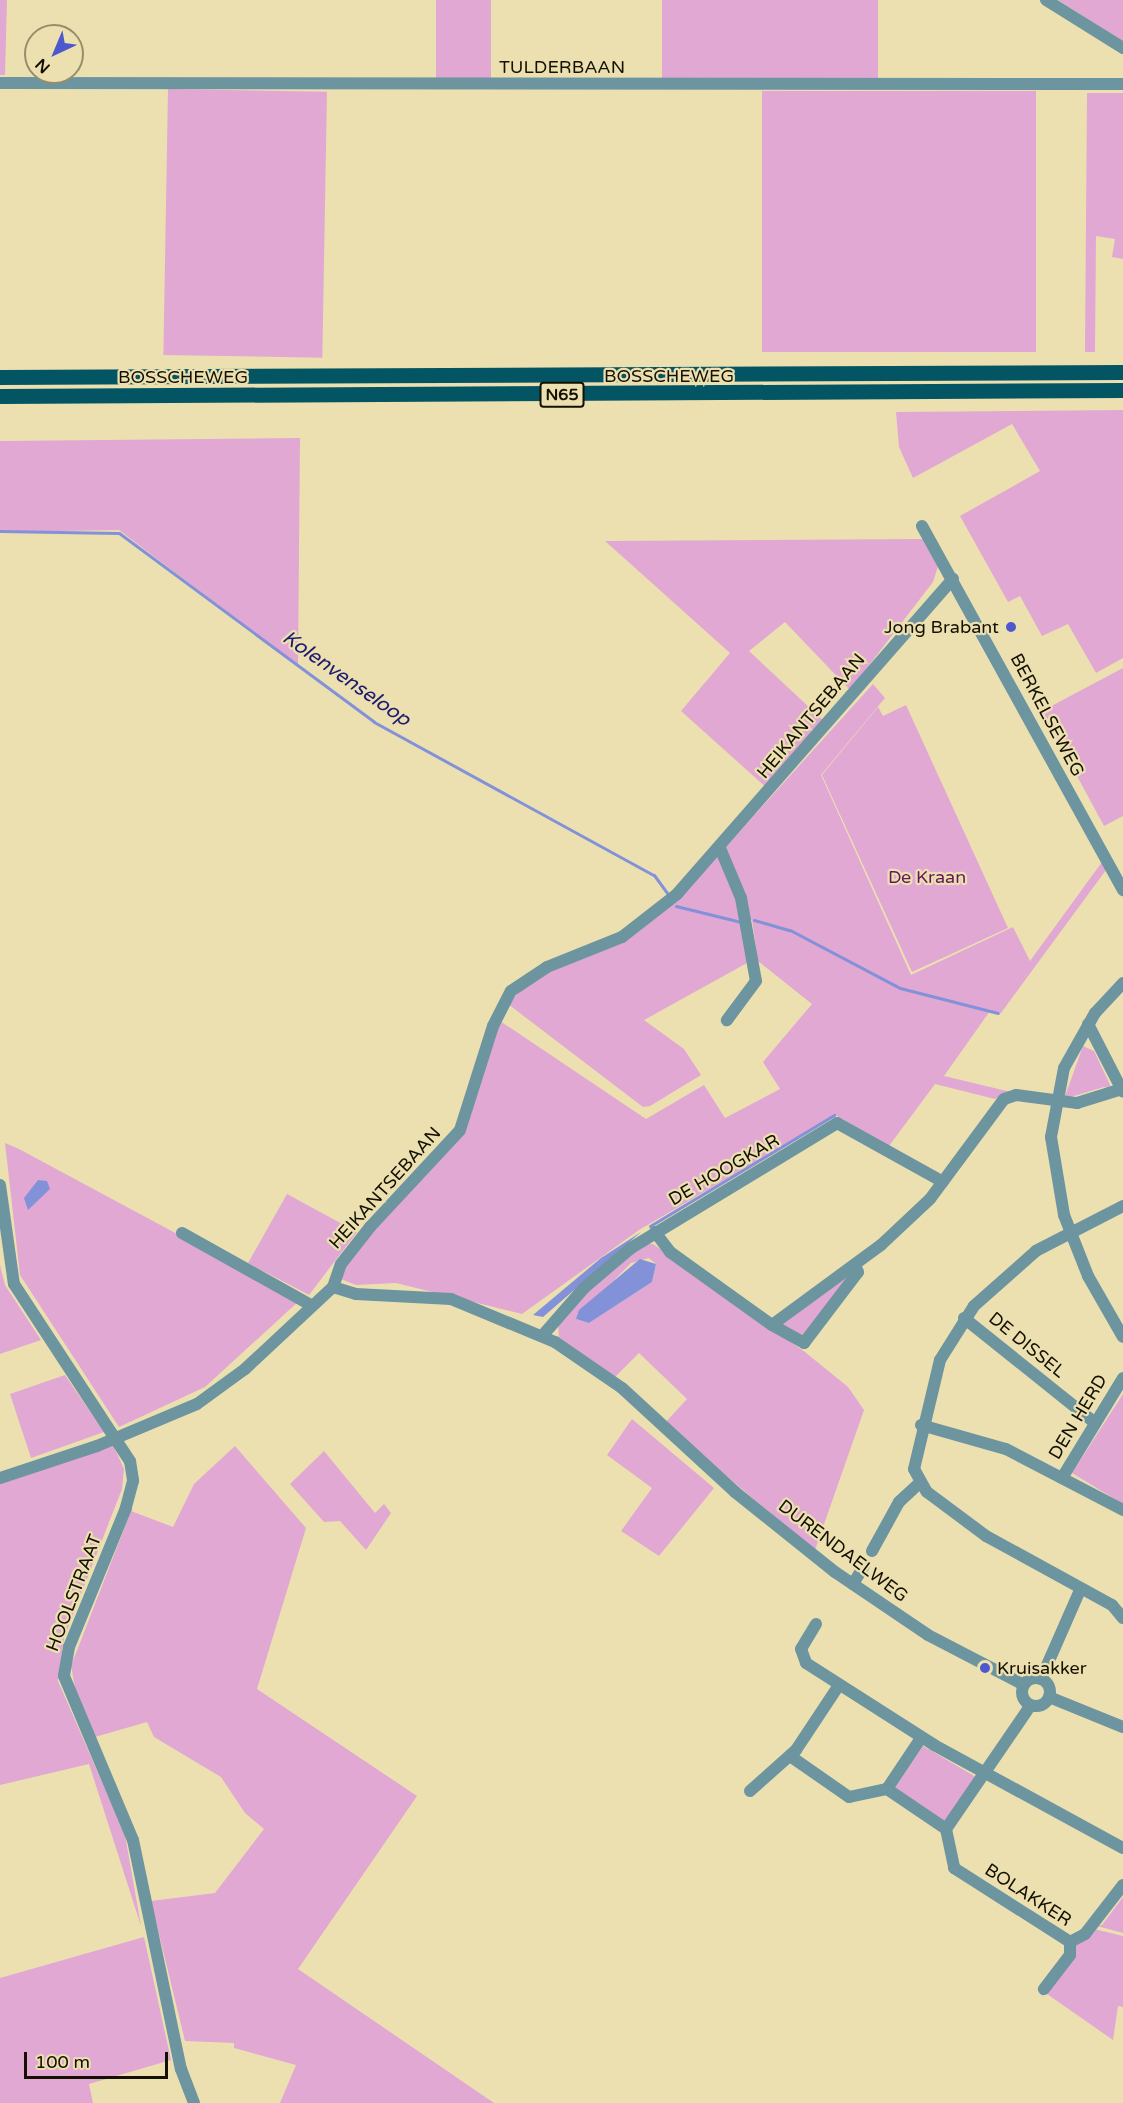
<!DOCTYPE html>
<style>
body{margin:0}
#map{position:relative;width:1123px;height:2103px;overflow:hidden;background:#ece0b1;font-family:"Varela Round",sans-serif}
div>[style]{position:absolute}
.green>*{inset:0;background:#e0a8d3;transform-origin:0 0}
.water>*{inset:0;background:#8391d8}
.stream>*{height:3px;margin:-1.5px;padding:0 1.5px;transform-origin:1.5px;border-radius:1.5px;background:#8391d8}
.minor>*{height:12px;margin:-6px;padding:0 6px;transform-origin:6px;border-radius:6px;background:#6c95a0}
.minor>.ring{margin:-6px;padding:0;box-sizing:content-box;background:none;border:12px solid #6c95a0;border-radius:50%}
.major>*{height:15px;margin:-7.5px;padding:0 7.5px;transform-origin:7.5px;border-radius:7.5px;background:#035563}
.dots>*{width:16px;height:16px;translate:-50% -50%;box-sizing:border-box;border:3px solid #ece0b1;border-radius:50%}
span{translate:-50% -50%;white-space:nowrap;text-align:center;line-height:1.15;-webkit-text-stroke:4.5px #ece0b1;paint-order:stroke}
.shield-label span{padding:2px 4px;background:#ece0b1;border:2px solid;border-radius:4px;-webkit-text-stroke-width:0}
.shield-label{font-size:16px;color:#141002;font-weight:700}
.street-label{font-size:18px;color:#141002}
.poi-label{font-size:18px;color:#141002}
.right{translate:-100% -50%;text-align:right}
.left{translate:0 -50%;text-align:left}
.park-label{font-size:18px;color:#66175b}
.water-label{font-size:20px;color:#1d1c6e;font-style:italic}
.north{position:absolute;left:24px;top:24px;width:60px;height:60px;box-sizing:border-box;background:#ece0b1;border:2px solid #968d6b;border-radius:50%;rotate:224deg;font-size:16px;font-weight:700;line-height:24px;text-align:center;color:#141002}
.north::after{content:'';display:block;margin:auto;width:21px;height:27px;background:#4e58ce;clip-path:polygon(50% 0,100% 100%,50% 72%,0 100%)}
.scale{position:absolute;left:24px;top:2052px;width:144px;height:27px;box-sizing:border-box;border:3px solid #141002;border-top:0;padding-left:8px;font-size:18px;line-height:21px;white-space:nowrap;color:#141002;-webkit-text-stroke:4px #ece0b1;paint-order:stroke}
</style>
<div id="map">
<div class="green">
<div style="clip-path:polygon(0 0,7px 0,5px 75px,0 75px)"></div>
<div style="left:436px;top:0;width:55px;height:79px"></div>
<div style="left:662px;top:0;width:216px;height:80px"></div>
<div style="clip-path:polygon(1058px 0,1123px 0,1123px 41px)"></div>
<div style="left:168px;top:89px;width:159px;height:266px;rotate:1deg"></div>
<div style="left:762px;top:91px;width:274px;height:261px"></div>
<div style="clip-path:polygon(1087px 93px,1123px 93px,1123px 259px,1112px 257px,1115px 239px,1096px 236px,1095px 352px,1085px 352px)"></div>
<div style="clip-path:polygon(1123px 410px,1123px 658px,1096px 673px,1068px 624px,1042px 636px,1020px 596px,1008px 602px,960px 516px,1040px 471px,1012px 424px,913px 478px,899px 447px,896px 412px)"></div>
<div style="clip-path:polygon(300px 438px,298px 666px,119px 530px,0 532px,0 441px)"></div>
<div style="clip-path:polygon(923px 539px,938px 566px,933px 582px,850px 690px,785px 622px,749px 651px,825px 722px,768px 789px,681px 711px,730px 653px,605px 541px)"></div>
<div style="clip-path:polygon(1123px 668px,1123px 816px,1104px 826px,1042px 711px)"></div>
<div style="clip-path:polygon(873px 684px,885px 698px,821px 775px,911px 975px,1013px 927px,1030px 961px,1102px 862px,1106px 870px,1001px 1013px,990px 1011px,944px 1076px,1011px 1092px,995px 1099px,935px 1084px,889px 1146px,835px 1115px,639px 1230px,522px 1314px,396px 1283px,356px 1285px,341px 1279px,346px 1265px,398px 1202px,456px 1143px,500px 1021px,646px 1119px,704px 1085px,725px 1118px,780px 1089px,763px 1062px,812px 1004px,758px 961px,752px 920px,742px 918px,747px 963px,644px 1020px,684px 1049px,701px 1075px,650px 1106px,643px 1107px,508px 1004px,531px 980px,589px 955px,683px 894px)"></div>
<div style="clip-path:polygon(906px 705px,1008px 928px,912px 972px,822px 775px,878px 707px,883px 716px)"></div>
<div style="clip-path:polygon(1083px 1046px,1094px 1051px,1112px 1089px,1104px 1087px,1064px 1099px)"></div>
<div style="clip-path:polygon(5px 1143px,19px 1149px,300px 1300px,205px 1387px,119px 1427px,20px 1275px)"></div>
<div style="clip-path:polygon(287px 1194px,357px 1232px,309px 1295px,248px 1263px)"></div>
<div style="clip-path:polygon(evenodd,644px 1244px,653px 1244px,805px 1352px,848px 1387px,864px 1410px,815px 1550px,664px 1424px,687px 1399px,639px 1353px,614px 1378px,559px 1338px,558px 1322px,600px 1278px,644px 1244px,649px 1258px,656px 1264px,652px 1282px,589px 1323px,576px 1319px,631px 1263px,649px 1258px)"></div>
<div style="clip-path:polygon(0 1265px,5px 1285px,41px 1340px,0 1354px)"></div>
<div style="clip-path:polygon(849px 1274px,804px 1338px,781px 1326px)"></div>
<div style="clip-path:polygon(65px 1375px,104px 1432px,31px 1458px,10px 1394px)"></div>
<div style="clip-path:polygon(1123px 1394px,1123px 1504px,1072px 1473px)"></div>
<div style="clip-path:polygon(632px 1419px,714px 1488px,659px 1556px,621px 1531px,652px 1488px,607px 1455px)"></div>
<div style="clip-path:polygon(113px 1445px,124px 1469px,122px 1489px,64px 1638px,58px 1681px,125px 1835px,141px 1926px,89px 1764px,0 1785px,0 1481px)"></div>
<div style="clip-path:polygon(235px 1446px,306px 1528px,257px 1689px,417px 1796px,298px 1969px,494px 2103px,280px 2103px,296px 2065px,234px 2048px,234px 2043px,185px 2041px,151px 1901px,215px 1893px,264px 1829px,245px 1813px,221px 1777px,154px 1737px,147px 1722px,95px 1737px,77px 1698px,71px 1666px,131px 1511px,173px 1527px,194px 1484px)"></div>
<div style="clip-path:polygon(324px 1451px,375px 1513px,384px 1504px,391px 1513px,366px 1550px,340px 1521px,324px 1522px,290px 1484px)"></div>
<div style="clip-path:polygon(923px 1746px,976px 1777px,949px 1819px,942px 1822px,895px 1788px)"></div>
<div style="clip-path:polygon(1123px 1897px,1123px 1933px,1097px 1926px,1102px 1925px)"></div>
<div style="clip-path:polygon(1094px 1929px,1123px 1936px,1123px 2007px,1118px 2006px,1113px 2040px,1047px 1994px,1075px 1944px)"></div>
<div style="clip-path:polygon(144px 1937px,171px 2060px,89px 2084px,93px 2103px,0 2103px,0 1978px)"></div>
</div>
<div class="water">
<div style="clip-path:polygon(38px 1180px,47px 1181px,50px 1189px,28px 1210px,24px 1198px)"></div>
<div style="clip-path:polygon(641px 1232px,543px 1317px,533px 1315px,601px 1258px)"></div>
<div style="clip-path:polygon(640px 1259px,656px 1264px,652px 1282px,589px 1323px,576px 1319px,579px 1310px)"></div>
</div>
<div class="stream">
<div style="left:0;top:531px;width:119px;rotate:1deg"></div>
<div style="left:119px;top:533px;width:317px;rotate:36.5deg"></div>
<div style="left:374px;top:722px;width:319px;rotate:28.7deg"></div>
<div style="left:654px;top:875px;width:24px;rotate:54deg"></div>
<div style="left:676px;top:906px;width:67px;rotate:13.8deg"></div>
<div style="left:754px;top:920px;width:37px;rotate:16deg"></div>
<div style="left:790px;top:930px;width:124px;rotate:27.8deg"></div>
<div style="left:900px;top:988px;width:101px;rotate:14.3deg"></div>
<div style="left:650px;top:1226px;width:215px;rotate:-31.1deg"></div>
</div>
<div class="minor">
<div style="left:1046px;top:0;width:91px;rotate:31.9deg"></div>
<div style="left:0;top:83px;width:1123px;rotate:0.05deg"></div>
<div style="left:922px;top:526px;width:416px;rotate:61.1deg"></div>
<div style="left:720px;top:848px;width:54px;rotate:67.2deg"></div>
<div style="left:741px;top:898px;width:84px;rotate:79.8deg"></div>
<div style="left:756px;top:981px;width:49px;rotate:126.6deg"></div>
<div style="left:1123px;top:983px;width:41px;rotate:133deg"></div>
<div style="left:1095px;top:1013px;width:63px;rotate:119.4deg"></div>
<div style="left:1064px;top:1068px;width:70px;rotate:100.7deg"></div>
<div style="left:1051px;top:1137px;width:79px;rotate:80.5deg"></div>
<div style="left:1064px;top:1215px;width:66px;rotate:68.5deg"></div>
<div style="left:1088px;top:1276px;width:70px;rotate:60.2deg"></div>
<div style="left:1088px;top:1024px;width:76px;rotate:62.8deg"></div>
<div style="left:0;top:1185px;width:100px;rotate:82deg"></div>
<div style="left:14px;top:1284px;width:212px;rotate:56.8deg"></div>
<div style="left:130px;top:1461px;width:20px;rotate:81deg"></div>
<div style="left:133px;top:1481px;width:28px;rotate:105deg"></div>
<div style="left:126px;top:1508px;width:150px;rotate:112.3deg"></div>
<div style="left:69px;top:1647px;width:29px;rotate:100deg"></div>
<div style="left:64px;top:1676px;width:178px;rotate:67.2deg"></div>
<div style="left:133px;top:1840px;width:234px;rotate:78.2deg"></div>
<div style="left:181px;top:2069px;width:36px;rotate:69deg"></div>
<div style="left:1123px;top:1206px;width:98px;rotate:152.7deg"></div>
<div style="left:1036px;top:1251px;width:83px;rotate:138.4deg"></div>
<div style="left:974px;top:1306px;width:64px;rotate:122.2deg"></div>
<div style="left:940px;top:1360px;width:112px;rotate:103.4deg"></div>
<div style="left:914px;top:1469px;width:26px;rotate:61deg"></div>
<div style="left:927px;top:1492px;width:74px;rotate:36.7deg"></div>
<div style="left:986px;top:1536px;width:144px;rotate:28.7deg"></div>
<div style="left:1112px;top:1605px;width:17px;rotate:50deg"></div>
<div style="left:655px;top:1232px;width:25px;rotate:53deg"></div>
<div style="left:670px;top:1252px;width:125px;rotate:35.6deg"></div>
<div style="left:772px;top:1325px;width:135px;rotate:-36.3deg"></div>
<div style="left:881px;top:1245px;width:67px;rotate:-43.2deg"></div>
<div style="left:930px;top:1199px;width:124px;rotate:-53.5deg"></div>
<div style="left:1004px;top:1099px;width:13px;rotate:-18deg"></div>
<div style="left:1016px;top:1095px;width:62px;rotate:7.5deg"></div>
<div style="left:1077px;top:1103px;width:47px;rotate:-17.3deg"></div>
<div style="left:182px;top:1233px;width:148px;rotate:29.2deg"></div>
<div style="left:333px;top:1287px;width:24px;rotate:17deg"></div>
<div style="left:356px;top:1294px;width:95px;rotate:3deg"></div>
<div style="left:451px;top:1299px;width:113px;rotate:22.5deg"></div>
<div style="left:555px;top:1342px;width:81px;rotate:34.5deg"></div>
<div style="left:622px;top:1388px;width:154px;rotate:42.6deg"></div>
<div style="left:735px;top:1492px;width:128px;rotate:38.7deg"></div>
<div style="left:835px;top:1572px;width:112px;rotate:34.1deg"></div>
<div style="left:928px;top:1635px;width:108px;rotate:27.5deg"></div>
<div style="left:964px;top:1318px;width:168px;rotate:38.7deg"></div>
<div style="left:772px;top:1325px;width:37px;rotate:29deg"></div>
<div style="left:804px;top:1343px;width:89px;rotate:-52.7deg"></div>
<div style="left:858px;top:1272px;width:8px;rotate:-113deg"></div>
<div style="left:543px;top:1335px;width:62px;rotate:-48.9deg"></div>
<div style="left:584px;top:1288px;width:62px;rotate:-40.4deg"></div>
<div style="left:631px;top:1248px;width:241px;rotate:-31.2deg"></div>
<div style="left:837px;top:1123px;width:121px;rotate:29.1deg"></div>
<div style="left:921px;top:1425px;width:88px;rotate:15.8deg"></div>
<div style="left:1006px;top:1449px;width:132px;rotate:27.5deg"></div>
<div style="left:0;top:1478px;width:102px;rotate:-18.3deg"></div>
<div style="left:97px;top:1446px;width:108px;rotate:-22.8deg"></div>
<div style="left:197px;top:1404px;width:59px;rotate:-36.1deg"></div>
<div style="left:245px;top:1369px;width:120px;rotate:-43deg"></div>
<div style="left:333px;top:1287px;width:24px;rotate:-71deg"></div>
<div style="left:341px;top:1264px;width:47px;rotate:-51.9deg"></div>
<div style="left:370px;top:1227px;width:132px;rotate:-47.1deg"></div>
<div style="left:460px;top:1130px;width:109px;rotate:-72.4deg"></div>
<div style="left:493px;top:1026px;width:39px;rotate:-63deg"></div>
<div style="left:511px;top:991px;width:43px;rotate:-33.7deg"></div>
<div style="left:547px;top:967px;width:81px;rotate:-21.8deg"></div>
<div style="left:622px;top:937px;width:70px;rotate:-38deg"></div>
<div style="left:677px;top:894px;width:419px;rotate:-48.8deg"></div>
<div style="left:1062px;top:1478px;width:117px;rotate:-58.6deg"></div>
<div style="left:872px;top:1551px;width:56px;rotate:-61.1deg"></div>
<div style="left:899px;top:1502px;width:26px;rotate:-43deg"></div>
<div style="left:853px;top:1584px;width:23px;rotate:-59deg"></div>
<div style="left:816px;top:1624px;width:29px;rotate:121deg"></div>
<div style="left:801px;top:1649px;width:15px;rotate:70deg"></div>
<div style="left:806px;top:1663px;width:152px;rotate:32.6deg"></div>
<div style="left:934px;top:1745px;width:215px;rotate:28.6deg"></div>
<div class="ring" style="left:1022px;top:1678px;width:16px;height:16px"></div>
<div style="left:1041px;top:1679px;width:97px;rotate:-66.3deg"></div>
<div style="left:1049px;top:1697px;width:80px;rotate:22.1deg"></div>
<div style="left:921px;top:1738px;width:61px;rotate:123.7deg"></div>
<div style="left:887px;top:1789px;width:71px;rotate:34.1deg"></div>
<div style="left:946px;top:1829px;width:150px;rotate:-55.6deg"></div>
<div style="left:790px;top:1756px;width:72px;rotate:34.8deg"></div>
<div style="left:849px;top:1797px;width:39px;rotate:-12deg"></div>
<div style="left:750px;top:1791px;width:62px;rotate:-41.7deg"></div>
<div style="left:796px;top:1750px;width:78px;rotate:-56.5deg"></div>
<div style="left:946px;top:1829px;width:40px;rotate:78deg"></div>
<div style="left:954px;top:1868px;width:138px;rotate:32.5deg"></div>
<div style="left:1070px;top:1942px;width:13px;rotate:90deg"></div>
<div style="left:1070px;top:1955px;width:43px;rotate:127.4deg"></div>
<div style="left:1070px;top:1942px;width:17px;rotate:-28deg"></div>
<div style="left:1085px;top:1934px;width:62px;rotate:-52.2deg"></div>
</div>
<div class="major">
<div style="left:0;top:377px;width:1123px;rotate:-0.26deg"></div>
<div style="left:0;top:396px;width:1123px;rotate:-0.31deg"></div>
</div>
<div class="dots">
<div style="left:1011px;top:627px;background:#4e58ce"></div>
<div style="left:985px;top:1668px;background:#4e58ce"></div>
</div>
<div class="shield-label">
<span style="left:562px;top:395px">N65</span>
</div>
<div class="street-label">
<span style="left:562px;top:67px">TULDERBAAN</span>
<span style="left:669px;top:376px">BOSSCHEWEG</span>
<span style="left:183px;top:377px">BOSSCHEWEG</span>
<span style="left:1047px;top:715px;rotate:62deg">BERKELSEWEG</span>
<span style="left:811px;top:716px;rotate:-50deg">HEIKANTSEBAAN</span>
<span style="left:724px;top:1170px;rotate:-30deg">DE HOOGKAR</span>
<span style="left:385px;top:1188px;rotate:-48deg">HEIKANTSEBAAN</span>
<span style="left:1027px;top:1345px;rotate:39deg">DE DISSEL</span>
<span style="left:1078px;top:1417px;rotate:-59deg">DEN HERD</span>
<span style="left:843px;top:1551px;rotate:37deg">DURENDAELWEG</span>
<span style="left:74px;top:1593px;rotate:-69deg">HOOLSTRAAT</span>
<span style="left:1028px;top:1895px;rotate:33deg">BOLAKKER</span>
</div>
<div class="poi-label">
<span class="right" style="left:999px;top:627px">Jong Brabant</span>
<span class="left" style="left:997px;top:1668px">Kruisakker</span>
</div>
<div class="park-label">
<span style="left:927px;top:877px">De Kraan</span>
</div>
<div class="water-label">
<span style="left:346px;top:679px;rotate:35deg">Kolenvenseloop</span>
</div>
<div class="north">N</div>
<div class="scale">100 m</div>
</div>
